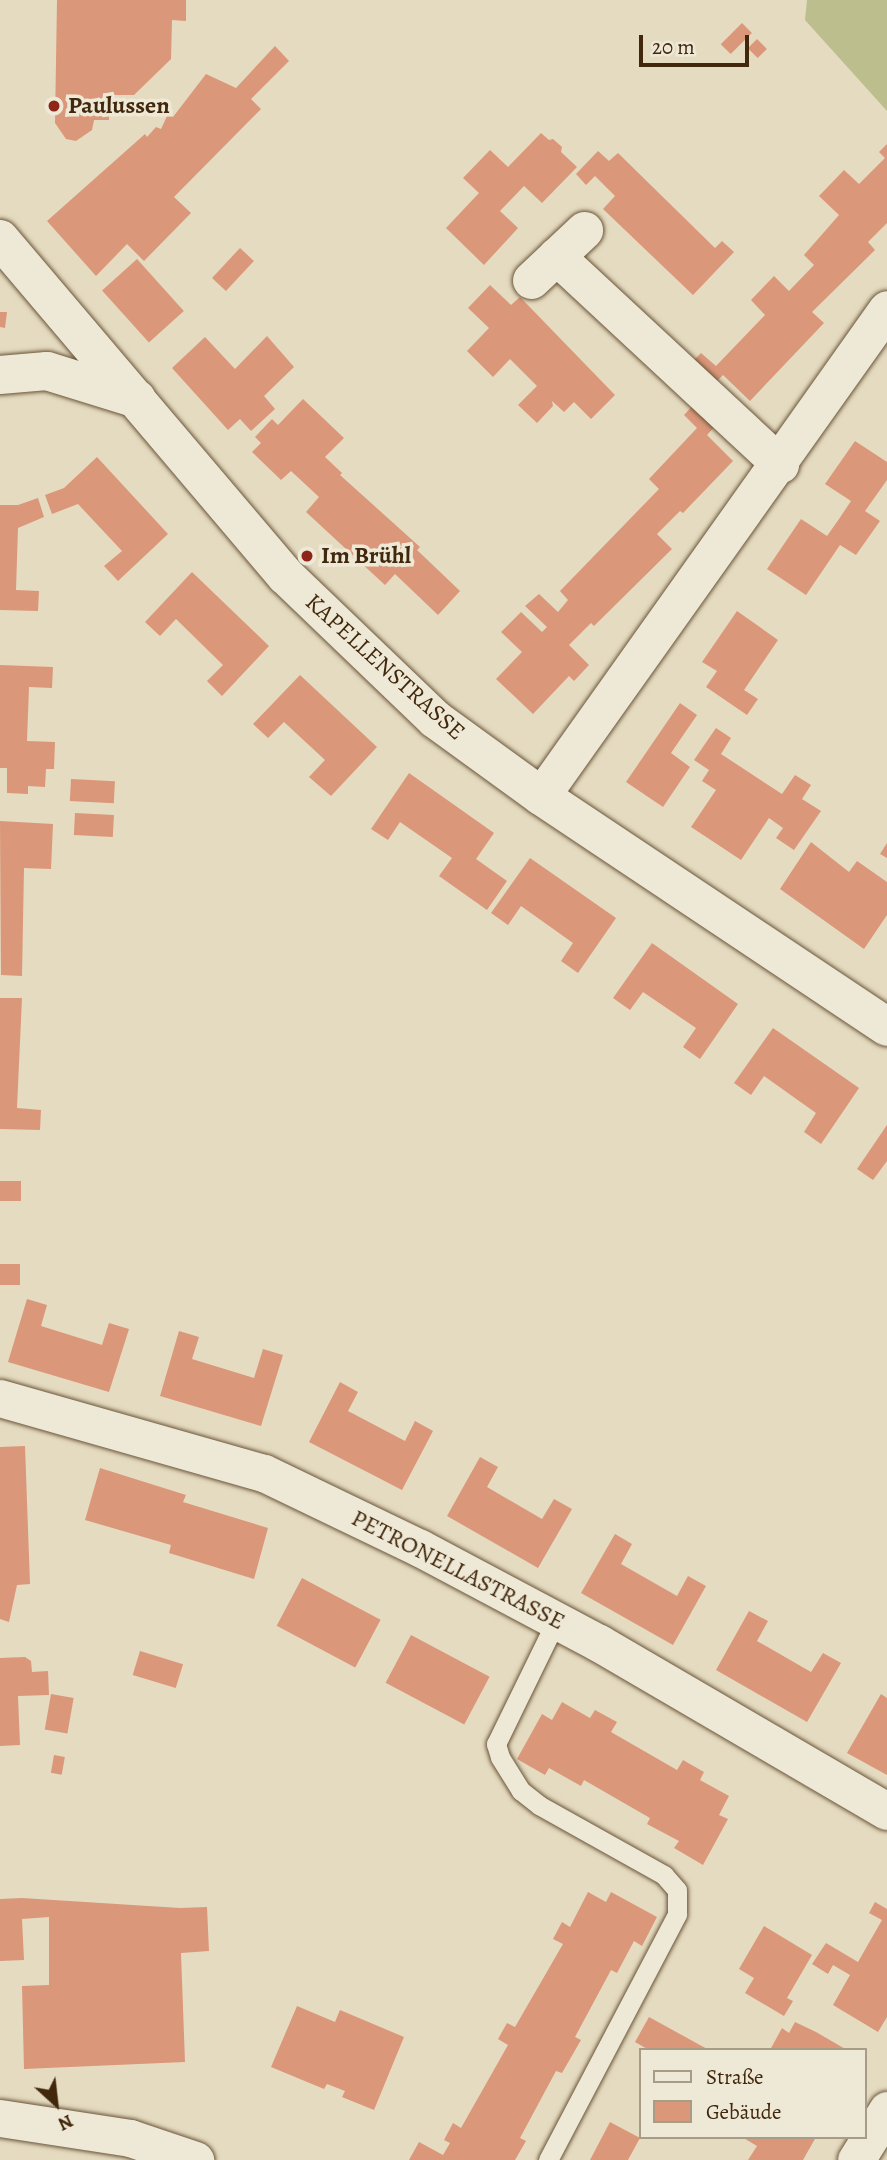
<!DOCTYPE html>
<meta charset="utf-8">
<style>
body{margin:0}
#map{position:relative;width:887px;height:2160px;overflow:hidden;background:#e5dbc0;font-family:Alegreya,serif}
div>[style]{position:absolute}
.green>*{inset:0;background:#bcbe8d}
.building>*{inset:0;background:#db977a;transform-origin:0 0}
.roads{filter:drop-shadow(0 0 2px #6a5539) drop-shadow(0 0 2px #6a5539)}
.service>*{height:19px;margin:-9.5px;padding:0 9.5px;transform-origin:9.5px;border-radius:9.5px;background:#eee8d6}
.minor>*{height:37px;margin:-18.5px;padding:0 18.5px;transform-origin:18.5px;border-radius:18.5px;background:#eee8d6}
.tertiary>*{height:38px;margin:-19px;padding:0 19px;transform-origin:19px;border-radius:19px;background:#eee8d6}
.secondary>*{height:38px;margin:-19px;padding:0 19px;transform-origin:19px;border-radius:19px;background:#eee8d6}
.dots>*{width:19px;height:19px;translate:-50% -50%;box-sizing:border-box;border:4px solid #eee8d6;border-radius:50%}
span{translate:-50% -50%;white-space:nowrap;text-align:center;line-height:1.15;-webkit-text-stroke:7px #eee8d6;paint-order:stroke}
.poi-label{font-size:24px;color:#41280c;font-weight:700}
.left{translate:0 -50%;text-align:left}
.street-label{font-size:24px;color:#41280c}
.legend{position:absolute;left:639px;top:2048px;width:228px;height:91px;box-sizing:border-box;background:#eee8d6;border:2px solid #a99b85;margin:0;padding:9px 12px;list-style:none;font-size:21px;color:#41280c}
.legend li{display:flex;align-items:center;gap:14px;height:35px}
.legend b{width:35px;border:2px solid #a99b85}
.north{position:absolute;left:21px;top:2069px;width:70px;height:70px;-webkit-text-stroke:5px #eee8d6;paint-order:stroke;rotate:153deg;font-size:19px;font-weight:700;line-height:28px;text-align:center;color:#41280c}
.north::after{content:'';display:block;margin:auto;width:24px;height:32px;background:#41280c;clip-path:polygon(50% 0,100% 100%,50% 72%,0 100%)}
.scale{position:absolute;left:639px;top:35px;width:110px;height:32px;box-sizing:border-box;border:4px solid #41280c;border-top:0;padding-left:9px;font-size:21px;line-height:24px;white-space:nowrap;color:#41280c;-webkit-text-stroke:5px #eee8d6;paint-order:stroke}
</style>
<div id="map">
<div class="green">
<div style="clip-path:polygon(807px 0,887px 0,887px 111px,805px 20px)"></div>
</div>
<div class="building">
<div style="clip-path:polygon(57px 0,186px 0,186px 21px,172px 20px,171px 59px,134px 95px,109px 95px,109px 120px,94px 120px,92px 130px,76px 141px,66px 139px,55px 123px)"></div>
<div style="left:742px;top:23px;width:14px;height:30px;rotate:45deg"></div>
<div style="left:757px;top:39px;width:14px;height:13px;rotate:45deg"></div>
<div style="clip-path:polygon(275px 46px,289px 61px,251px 99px,261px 109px,174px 197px,191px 213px,144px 261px,127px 244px,96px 276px,47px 221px,145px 134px,147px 137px,156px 127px,161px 129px,168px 114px,173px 117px,206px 74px,236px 88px)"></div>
<div style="clip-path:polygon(541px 133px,549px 140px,553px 139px,562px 147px,561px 152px,577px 167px,542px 203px,524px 186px,500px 211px,518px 228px,484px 265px,446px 228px,479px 193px,463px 178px,490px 150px,508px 167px)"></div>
<div style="clip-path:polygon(887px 144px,887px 223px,868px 242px,875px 250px,812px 312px,824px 323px,750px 401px,723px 375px,711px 387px,689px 365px,701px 353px,716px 366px,765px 315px,751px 300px,774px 276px,789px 291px,814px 265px,804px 255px,839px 215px,819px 196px,844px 170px,859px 184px,885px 158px,879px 152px)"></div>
<div style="clip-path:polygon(598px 151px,609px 161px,618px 153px,715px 248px,722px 241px,734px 252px,693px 295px,603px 209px,615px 196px,595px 176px,586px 185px,576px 174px)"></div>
<div style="left:240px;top:248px;width:19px;height:41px;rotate:43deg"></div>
<div style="left:137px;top:259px;width:70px;height:47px;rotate:48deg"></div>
<div style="clip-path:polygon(490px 285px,511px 305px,520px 297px,615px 395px,591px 419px,574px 402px,564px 412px,552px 401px,553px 406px,537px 423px,518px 405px,537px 386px,510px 359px,493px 377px,467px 351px,489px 328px,468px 308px)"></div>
<div style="clip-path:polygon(0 312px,7px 312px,5px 328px,0 327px)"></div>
<div style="clip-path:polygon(267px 336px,294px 367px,264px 396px,275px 409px,251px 431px,240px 419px,228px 430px,172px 368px,205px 337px,235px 369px)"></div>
<div style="clip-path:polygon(303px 399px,344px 438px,325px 457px,342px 473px,340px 475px,420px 547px,417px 550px,460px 591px,438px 615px,395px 574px,385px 585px,306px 512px,319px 497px,291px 471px,281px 480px,252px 452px,261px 443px,255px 437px,272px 419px,278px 425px)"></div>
<div style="clip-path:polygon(697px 401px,719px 422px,707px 435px,733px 461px,683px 513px,680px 511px,657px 534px,672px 549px,594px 626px,591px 623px,569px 645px,589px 665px,574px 681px,569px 676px,533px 714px,496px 679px,522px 652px,501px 632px,521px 612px,542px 632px,547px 627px,525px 606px,539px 594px,558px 612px,568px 600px,560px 591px,659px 489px,649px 479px,697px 428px,684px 415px)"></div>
<div style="clip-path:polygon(855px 441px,887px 462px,887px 480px,865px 511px,880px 521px,856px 555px,840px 545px,806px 595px,767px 569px,801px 519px,827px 536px,839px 519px,851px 501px,825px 484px)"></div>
<div style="clip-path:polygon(97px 457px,168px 534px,118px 581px,104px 566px,122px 551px,78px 504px,52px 514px,45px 495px,64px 488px)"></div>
<div style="clip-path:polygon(38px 498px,44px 517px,18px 528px,16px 590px,39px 591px,38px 611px,0 610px,0 505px,18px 505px)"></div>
<div style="clip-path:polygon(192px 572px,269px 646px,222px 696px,207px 681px,223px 665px,176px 619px,160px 636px,145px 622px)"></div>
<div style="clip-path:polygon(737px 611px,778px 640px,744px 690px,758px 699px,747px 715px,706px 687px,717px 671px,702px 662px)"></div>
<div style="clip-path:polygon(0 665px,53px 667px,52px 688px,29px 687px,27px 741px,55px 742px,54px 769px,46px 769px,45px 787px,28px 786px,28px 794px,7px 793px,7px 768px,0 768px)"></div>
<div style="clip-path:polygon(300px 675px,377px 747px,331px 796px,309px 777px,325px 760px,284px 722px,268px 738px,253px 724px)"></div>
<div style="clip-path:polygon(680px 703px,697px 715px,671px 753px,690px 767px,663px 807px,626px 782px)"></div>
<div style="clip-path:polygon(716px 728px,731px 738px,721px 754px,782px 794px,795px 775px,811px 785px,802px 799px,821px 811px,794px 850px,776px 838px,783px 828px,769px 818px,741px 860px,691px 827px,716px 790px,702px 781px,709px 770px,694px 760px)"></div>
<div style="clip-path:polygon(409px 773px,494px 833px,476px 859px,507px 881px,487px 910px,439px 876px,452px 858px,400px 822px,388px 840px,371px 829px)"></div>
<div style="left:71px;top:779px;width:44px;height:22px;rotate:3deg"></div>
<div style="left:75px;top:813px;width:39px;height:22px;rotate:3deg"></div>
<div style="clip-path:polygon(0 821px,53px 824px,51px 869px,24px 868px,22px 976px,1px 975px)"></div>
<div style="clip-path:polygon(811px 842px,849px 872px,857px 861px,887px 882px,887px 915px,864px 949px,780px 889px)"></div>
<div style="clip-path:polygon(887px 843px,887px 858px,880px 854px)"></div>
<div style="clip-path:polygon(530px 858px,616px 918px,578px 973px,561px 961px,573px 943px,521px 906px,508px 925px,491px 913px)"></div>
<div style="clip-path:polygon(652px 943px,738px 1004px,700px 1059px,683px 1047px,696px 1028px,643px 992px,630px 1010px,613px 998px)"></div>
<div style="clip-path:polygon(0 998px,22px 998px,17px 1108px,41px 1110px,40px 1130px,0 1129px)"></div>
<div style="clip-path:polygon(773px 1028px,859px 1088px,821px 1144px,804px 1132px,816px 1113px,764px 1076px,751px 1095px,734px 1083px)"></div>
<div style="clip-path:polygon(887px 1125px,887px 1161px,873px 1180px,857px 1169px)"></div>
<div style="left:0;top:1181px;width:21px;height:20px"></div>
<div style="left:0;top:1264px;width:20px;height:21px"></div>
<div style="clip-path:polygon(27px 1299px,47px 1305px,41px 1326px,102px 1345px,109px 1323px,129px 1329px,109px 1392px,8px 1362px)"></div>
<div style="clip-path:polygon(179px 1331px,199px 1337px,192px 1359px,254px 1378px,263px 1349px,283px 1355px,261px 1426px,160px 1396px)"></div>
<div style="clip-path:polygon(340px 1382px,358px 1392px,348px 1411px,405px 1441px,415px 1421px,433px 1431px,402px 1490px,309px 1442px)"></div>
<div style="clip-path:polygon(25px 1446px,30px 1584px,17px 1585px,9px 1622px,0 1619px,0 1447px)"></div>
<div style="clip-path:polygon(480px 1457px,498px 1467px,487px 1487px,542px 1519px,554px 1499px,572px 1509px,538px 1568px,447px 1516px)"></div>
<div style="clip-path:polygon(100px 1468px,186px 1495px,183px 1502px,268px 1528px,254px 1579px,169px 1553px,171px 1545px,85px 1520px)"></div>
<div style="clip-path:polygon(615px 1534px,632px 1544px,621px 1564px,677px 1596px,688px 1576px,706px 1586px,673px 1645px,581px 1593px)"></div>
<div style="left:302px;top:1578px;width:89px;height:54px;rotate:28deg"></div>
<div style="clip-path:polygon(749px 1611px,768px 1621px,757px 1641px,811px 1672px,823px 1653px,841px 1663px,807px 1722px,716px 1670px)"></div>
<div style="left:411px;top:1635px;width:89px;height:54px;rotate:28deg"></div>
<div style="left:140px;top:1651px;width:45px;height:25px;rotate:17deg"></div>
<div style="clip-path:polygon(25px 1657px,31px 1661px,32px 1672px,48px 1671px,49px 1695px,18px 1696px,20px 1745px,0 1746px,0 1658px)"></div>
<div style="left:51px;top:1694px;width:23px;height:36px;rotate:10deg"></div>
<div style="clip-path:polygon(881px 1694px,887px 1698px,887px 1775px,847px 1753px)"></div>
<div style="clip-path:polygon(562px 1702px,590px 1718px,595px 1710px,617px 1722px,611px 1732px,677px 1770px,683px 1760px,704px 1772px,700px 1780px,729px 1796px,719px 1815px,728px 1819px,703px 1865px,674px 1848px,679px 1841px,647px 1824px,650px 1818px,584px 1780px,581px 1786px,549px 1768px,545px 1775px,517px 1759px,542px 1714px,552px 1720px)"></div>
<div style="left:54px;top:1755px;width:11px;height:18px;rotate:10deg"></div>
<div style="clip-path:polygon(588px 1892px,606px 1902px,611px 1892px,657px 1917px,642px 1946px,634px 1941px,617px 1973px,611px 1970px,575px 2037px,581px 2040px,562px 2073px,556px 2071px,520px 2138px,526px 2141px,515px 2160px,409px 2160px,419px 2142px,443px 2155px,450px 2143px,444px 2140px,453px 2123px,461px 2128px,508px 2045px,498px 2039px,507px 2023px,515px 2027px,563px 1944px,553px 1939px,562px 1922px,570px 1927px)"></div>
<div style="clip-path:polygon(22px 1898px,180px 1908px,207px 1907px,209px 1951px,181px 1953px,185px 2062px,24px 2069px,22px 1986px,49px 1985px,49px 1917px,22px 1919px,24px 1960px,0 1961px,0 1899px)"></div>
<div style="clip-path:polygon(875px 1902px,887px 1909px,887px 2017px,878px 2032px,833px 2005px,850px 1975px,833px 1965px,828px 1974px,812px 1964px,826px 1943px,858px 1962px,882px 1920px,869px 1913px)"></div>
<div style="clip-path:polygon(764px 1926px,812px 1955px,787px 1998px,793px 2001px,784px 2016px,745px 1993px,754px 1978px,739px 1969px)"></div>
<div style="clip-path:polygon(297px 2006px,335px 2022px,340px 2010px,404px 2037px,374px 2110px,342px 2097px,345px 2091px,327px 2084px,324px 2089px,271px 2067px)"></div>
<div style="clip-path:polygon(649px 2017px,709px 2050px,649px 2050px,635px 2042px)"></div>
<div style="clip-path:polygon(795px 2022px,816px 2032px,847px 2050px,770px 2050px,782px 2028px,789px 2033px)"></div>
<div style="clip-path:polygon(610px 2122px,640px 2138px,628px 2160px,590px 2160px)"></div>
<div style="clip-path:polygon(742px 2137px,816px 2137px,803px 2160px,748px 2160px,757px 2146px)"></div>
</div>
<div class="roads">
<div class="service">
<div style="left:548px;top:2160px;width:278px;rotate:-62.3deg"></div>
<div style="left:677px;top:1914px;width:24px;rotate:-90deg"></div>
<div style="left:677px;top:1890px;width:20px;rotate:-131deg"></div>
<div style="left:664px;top:1875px;width:143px;rotate:-150.8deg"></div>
<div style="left:539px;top:1805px;width:23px;rotate:-142deg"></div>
<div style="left:521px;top:1791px;width:40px;rotate:-122deg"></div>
<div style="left:500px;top:1757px;width:14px;rotate:-107deg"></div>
<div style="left:496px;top:1744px;width:137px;rotate:-64deg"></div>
</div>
<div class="minor">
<div style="left:556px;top:256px;width:306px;rotate:42.9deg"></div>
<div style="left:531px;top:280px;width:73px;rotate:-43.3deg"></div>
<div style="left:541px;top:796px;width:597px;rotate:-54.61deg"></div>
<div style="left:0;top:1398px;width:274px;rotate:15.9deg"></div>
<div style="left:264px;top:1473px;width:173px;rotate:25.7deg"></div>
<div style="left:420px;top:1548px;width:203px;rotate:28deg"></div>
<div style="left:599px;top:1643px;width:333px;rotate:30.3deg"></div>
<div style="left:0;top:2118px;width:132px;rotate:8.7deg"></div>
<div style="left:130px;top:2138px;width:69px;rotate:18.7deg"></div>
<div style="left:856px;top:2160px;width:59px;rotate:-58.2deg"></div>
</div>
<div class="tertiary">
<div style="left:0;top:239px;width:442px;rotate:49.7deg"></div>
<div style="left:286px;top:576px;width:207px;rotate:43.8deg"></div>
<div style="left:435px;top:719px;width:131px;rotate:36deg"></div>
<div style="left:541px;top:796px;width:416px;rotate:33.7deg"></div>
</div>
<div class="secondary">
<div style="left:0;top:375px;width:47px;rotate:-4.9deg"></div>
<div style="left:47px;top:371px;width:94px;rotate:17.3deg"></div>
</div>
</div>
<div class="dots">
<div style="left:54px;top:106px;background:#8f2418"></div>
<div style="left:307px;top:556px;background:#8f2418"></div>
</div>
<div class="poi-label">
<span class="left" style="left:68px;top:106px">Paulussen</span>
<span class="left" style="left:321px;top:556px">Im Brühl</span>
</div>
<div class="street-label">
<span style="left:385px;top:667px;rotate:42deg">KAPELLENSTRASSE</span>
<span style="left:458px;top:1570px;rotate:27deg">PETRONELLASTRASSE</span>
</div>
<ul class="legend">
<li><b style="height:9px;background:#eee8d6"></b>Straße</li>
<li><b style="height:19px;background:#db977a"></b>Gebäude</li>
</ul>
<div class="north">N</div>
<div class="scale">20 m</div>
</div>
